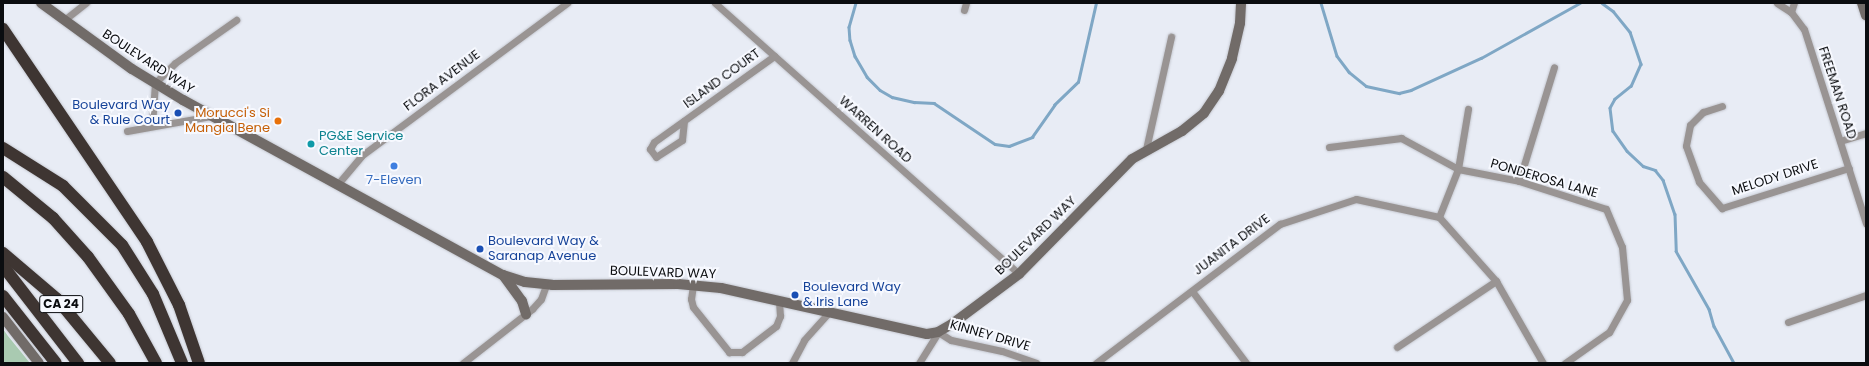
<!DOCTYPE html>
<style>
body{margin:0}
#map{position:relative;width:1869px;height:366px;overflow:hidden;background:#e8ecf5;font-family:Poppins,sans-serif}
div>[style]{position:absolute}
.green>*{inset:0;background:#a9cab1}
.stream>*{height:2.5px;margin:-1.25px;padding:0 1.25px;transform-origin:1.25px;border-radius:1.25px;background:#7fa7c5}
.roads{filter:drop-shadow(0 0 1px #c5c8d0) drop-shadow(0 0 1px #c5c8d0)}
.street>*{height:7px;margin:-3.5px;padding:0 3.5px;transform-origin:3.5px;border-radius:3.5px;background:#999493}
.secondary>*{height:10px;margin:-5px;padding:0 5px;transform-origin:5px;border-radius:5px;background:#716b68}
.highway>*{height:12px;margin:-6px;padding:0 6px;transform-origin:6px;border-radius:6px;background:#3e3532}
.dots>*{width:11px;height:11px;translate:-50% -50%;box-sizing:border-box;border:2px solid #f7f9ff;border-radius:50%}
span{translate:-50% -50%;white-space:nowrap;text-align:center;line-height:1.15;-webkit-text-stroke:4px #f7f9ff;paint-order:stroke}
.shield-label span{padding:1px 3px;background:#f7f9ff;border:1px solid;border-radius:3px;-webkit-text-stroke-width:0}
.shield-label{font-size:12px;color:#0b0d10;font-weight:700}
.street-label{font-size:13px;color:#0b0d10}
.transit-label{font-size:13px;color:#164399}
.right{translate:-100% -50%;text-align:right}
.left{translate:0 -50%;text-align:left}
.food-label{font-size:13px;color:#c56008}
.culture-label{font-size:13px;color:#0d838f}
.shop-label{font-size:13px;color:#366cbe}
.frame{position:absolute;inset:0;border:4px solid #0b0d10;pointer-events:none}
</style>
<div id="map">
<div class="green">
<div style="clip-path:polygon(3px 329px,8px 336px,30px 363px,3px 363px)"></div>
</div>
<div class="stream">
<div style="left:856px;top:3px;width:25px;rotate:106deg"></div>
<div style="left:849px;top:27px;width:13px;rotate:86deg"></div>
<div style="left:850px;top:40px;width:17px;rotate:73deg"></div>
<div style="left:855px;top:56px;width:24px;rotate:60deg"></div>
<div style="left:867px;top:77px;width:18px;rotate:45deg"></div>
<div style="left:880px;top:90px;width:14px;rotate:30deg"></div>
<div style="left:892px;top:97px;width:23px;rotate:13deg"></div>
<div style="left:914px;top:102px;width:20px;rotate:3deg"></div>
<div style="left:934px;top:103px;width:73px;rotate:33.9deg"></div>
<div style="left:995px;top:144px;width:14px;rotate:8deg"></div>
<div style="left:1009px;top:146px;width:25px;rotate:-21deg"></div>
<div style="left:1032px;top:137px;width:39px;rotate:-55deg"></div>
<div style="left:1054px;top:105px;width:33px;rotate:-44deg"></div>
<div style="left:1078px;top:82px;width:81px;rotate:-77.2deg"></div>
<div style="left:1321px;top:3px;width:55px;rotate:73.2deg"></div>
<div style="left:1337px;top:56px;width:20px;rotate:53deg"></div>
<div style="left:1349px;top:72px;width:22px;rotate:39deg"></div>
<div style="left:1366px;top:86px;width:34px;rotate:12deg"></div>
<div style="left:1399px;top:93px;width:12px;rotate:-14deg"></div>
<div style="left:1411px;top:90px;width:77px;rotate:-24.6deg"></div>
<div style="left:1481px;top:58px;width:113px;rotate:-29.1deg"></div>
<div style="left:1602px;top:3px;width:14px;rotate:36deg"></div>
<div style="left:1613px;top:11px;width:27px;rotate:51deg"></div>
<div style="left:1630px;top:32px;width:34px;rotate:71deg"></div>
<div style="left:1641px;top:64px;width:24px;rotate:114deg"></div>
<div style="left:1631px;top:86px;width:21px;rotate:141deg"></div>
<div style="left:1615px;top:99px;width:10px;rotate:119deg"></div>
<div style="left:1610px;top:108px;width:23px;rotate:83deg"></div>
<div style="left:1613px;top:131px;width:24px;rotate:55deg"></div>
<div style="left:1627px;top:151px;width:22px;rotate:43deg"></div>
<div style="left:1643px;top:166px;width:13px;rotate:18deg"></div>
<div style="left:1655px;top:170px;width:13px;rotate:51deg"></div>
<div style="left:1663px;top:180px;width:36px;rotate:71deg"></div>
<div style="left:1675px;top:214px;width:37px;rotate:88deg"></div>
<div style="left:1676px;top:251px;width:67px;rotate:60.4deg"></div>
<div style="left:1709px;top:309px;width:18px;rotate:74deg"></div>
<div style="left:1714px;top:326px;width:42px;rotate:61.6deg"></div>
</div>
<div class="roads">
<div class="street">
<div style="left:715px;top:3px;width:407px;rotate:41.7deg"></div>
<div style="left:1777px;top:3px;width:17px;rotate:33deg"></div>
<div style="left:1791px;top:12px;width:21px;rotate:53deg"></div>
<div style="left:1804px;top:29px;width:204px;rotate:72.3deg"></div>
<div style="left:964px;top:10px;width:7px;rotate:-74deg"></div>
<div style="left:1791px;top:12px;width:9px;rotate:-72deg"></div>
<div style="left:64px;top:20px;width:28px;rotate:-38deg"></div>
<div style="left:1722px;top:106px;width:20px;rotate:162deg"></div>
<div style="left:1703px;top:112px;width:18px;rotate:135deg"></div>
<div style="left:1690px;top:125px;width:21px;rotate:101deg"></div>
<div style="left:1686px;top:146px;width:38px;rotate:70deg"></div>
<div style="left:1699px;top:182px;width:35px;rotate:49deg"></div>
<div style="left:1722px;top:208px;width:133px;rotate:-17.5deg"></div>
<div style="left:684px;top:121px;width:19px;rotate:96deg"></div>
<div style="left:682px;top:140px;width:31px;rotate:147deg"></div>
<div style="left:656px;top:157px;width:10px;rotate:-127deg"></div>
<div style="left:650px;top:149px;width:8px;rotate:-60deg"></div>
<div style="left:654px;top:142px;width:148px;rotate:-35.6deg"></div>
<div style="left:152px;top:125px;width:42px;rotate:-85.9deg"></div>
<div style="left:155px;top:83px;width:28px;rotate:-45deg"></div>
<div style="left:175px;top:63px;width:75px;rotate:-35.2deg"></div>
<div style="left:127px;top:131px;width:85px;rotate:-10.1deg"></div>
<div style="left:1840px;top:141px;width:27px;rotate:-17deg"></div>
<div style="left:1329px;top:147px;width:73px;rotate:-7.1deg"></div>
<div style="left:1401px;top:138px;width:65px;rotate:28.5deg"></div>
<div style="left:1458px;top:169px;width:62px;rotate:11.1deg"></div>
<div style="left:1519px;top:181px;width:91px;rotate:17.8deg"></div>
<div style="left:1606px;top:209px;width:41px;rotate:67.2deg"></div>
<div style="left:1622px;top:247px;width:53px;rotate:84.6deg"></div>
<div style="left:1627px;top:300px;width:37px;rotate:119deg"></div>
<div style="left:1609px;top:332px;width:54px;rotate:144.8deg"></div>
<div style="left:1146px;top:149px;width:115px;rotate:-77.4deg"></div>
<div style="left:1519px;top:181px;width:119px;rotate:-72.9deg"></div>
<div style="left:337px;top:185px;width:38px;rotate:-50deg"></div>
<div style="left:361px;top:156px;width:257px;rotate:-36.6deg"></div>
<div style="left:1439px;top:217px;width:52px;rotate:-68.4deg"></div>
<div style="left:1458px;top:169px;width:61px;rotate:-80.5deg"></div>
<div style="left:693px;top:285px;width:14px;rotate:98deg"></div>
<div style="left:691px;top:299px;width:8px;rotate:76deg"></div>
<div style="left:693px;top:307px;width:58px;rotate:51.3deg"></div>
<div style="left:729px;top:352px;width:13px"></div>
<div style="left:742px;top:352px;width:43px;rotate:-37.4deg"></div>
<div style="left:776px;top:326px;width:11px;rotate:-68deg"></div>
<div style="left:780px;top:316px;width:15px;rotate:-94deg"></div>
<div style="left:1192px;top:291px;width:90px;rotate:53.1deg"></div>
<div style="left:1788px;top:322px;width:83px;rotate:-19.1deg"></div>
<div style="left:1397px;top:347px;width:119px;rotate:-33.7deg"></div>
<div style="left:463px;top:363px;width:88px;rotate:-38deg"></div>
<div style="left:532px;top:309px;width:13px;rotate:-48deg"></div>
<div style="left:541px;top:299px;width:15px;rotate:-70deg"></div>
<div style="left:792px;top:363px;width:26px;rotate:-62deg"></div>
<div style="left:804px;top:340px;width:38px;rotate:-48deg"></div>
<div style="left:919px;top:363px;width:36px;rotate:-58deg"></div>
<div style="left:938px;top:332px;width:15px;rotate:32deg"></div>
<div style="left:951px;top:340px;width:52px;rotate:12.2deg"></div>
<div style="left:1002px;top:351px;width:36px;rotate:19deg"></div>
<div style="left:1096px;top:363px;width:231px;rotate:-37.1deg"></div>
<div style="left:1280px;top:224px;width:80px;rotate:-18.2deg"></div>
<div style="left:1356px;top:199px;width:85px;rotate:12.2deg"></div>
<div style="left:1439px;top:217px;width:86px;rotate:48.3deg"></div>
<div style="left:1496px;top:281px;width:95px;rotate:60.2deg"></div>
</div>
<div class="secondary">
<div style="left:41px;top:3px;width:112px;rotate:36deg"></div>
<div style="left:132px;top:69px;width:60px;rotate:31.3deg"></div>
<div style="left:183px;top:100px;width:365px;rotate:28.7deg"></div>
<div style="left:503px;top:275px;width:23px;rotate:18deg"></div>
<div style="left:525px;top:282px;width:27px;rotate:6deg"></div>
<div style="left:552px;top:285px;width:126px;rotate:-0.5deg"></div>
<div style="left:678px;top:284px;width:43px;rotate:5.3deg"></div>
<div style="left:721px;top:288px;width:211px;rotate:12.6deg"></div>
<div style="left:927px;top:334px;width:11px;rotate:-10deg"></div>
<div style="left:938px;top:332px;width:16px;rotate:-30deg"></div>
<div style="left:952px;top:324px;width:84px;rotate:-36.7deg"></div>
<div style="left:1019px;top:274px;width:161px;rotate:-45.5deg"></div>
<div style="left:1132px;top:159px;width:57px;rotate:-29.2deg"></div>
<div style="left:1182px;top:131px;width:28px;rotate:-39deg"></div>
<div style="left:1204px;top:113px;width:27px;rotate:-56deg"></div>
<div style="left:1219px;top:91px;width:35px;rotate:-68deg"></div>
<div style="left:1232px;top:58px;width:36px;rotate:-77deg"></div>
<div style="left:1240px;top:23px;width:20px;rotate:-87deg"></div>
<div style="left:1862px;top:3px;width:13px;rotate:72deg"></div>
<div style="left:503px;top:275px;width:32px;rotate:54deg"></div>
<div style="left:522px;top:301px;width:14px;rotate:73deg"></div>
<div style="left:3px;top:317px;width:58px;rotate:52deg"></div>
</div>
<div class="highway">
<div style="left:3px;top:29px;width:257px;rotate:55.9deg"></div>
<div style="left:147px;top:242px;width:71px;rotate:63.1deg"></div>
<div style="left:179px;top:305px;width:61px;rotate:71deg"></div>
<div style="left:3px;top:148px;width:71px;rotate:32.3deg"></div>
<div style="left:63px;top:186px;width:83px;rotate:45deg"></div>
<div style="left:122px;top:245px;width:58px;rotate:57.7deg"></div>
<div style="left:153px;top:294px;width:75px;rotate:67.2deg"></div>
<div style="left:3px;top:177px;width:65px;rotate:39.4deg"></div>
<div style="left:53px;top:218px;width:52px;rotate:48.1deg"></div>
<div style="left:88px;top:257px;width:70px;rotate:54.3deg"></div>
<div style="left:129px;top:314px;width:56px;rotate:61.1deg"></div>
<div style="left:3px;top:253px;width:71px;rotate:40.4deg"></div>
<div style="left:57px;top:299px;width:83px;rotate:50.4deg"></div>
<div style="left:3px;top:266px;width:123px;rotate:52.3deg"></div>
<div style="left:3px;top:296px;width:85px;rotate:51.7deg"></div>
</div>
</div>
<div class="dots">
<div style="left:178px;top:113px;background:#1a4fb4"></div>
<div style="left:278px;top:121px;background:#e8710a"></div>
<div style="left:311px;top:144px;background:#0f9aa8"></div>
<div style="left:394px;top:166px;background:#3f7fe0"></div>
<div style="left:480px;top:249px;background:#1a4fb4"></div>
<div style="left:795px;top:295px;background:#1a4fb4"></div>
</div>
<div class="shield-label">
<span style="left:61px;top:304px">CA 24</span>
</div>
<div class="street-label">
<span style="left:148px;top:62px;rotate:33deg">BOULEVARD WAY</span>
<span style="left:722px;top:79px;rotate:-36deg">ISLAND COURT</span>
<span style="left:442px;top:81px;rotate:-37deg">FLORA AVENUE</span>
<span style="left:1837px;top:93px;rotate:72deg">FREEMAN ROAD</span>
<span style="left:875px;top:130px;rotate:42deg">WARREN ROAD</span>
<span style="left:1775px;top:178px;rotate:-18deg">MELODY DRIVE</span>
<span style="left:1544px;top:179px;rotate:16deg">PONDEROSA LANE</span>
<span style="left:1036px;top:236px;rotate:-44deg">BOULEVARD WAY</span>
<span style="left:1232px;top:245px;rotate:-37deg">JUANITA DRIVE</span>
<span style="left:663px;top:273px;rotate:2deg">BOULEVARD WAY</span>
<span style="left:990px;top:336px;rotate:16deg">KINNEY DRIVE</span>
</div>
<div class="transit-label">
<span class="right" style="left:170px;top:113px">Boulevard Way<br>&amp; Rule Court</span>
<span class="left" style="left:488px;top:249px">Boulevard Way &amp;<br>Saranap Avenue</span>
<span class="left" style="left:803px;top:295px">Boulevard Way<br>&amp; Iris Lane</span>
</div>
<div class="food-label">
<span class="right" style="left:270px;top:121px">Morucci's Si<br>Mangia Bene</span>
</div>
<div class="culture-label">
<span class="left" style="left:319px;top:144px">PG&amp;E Service<br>Center</span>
</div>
<div class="shop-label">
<span style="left:394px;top:180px">7-Eleven</span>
</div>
<div class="frame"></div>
</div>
